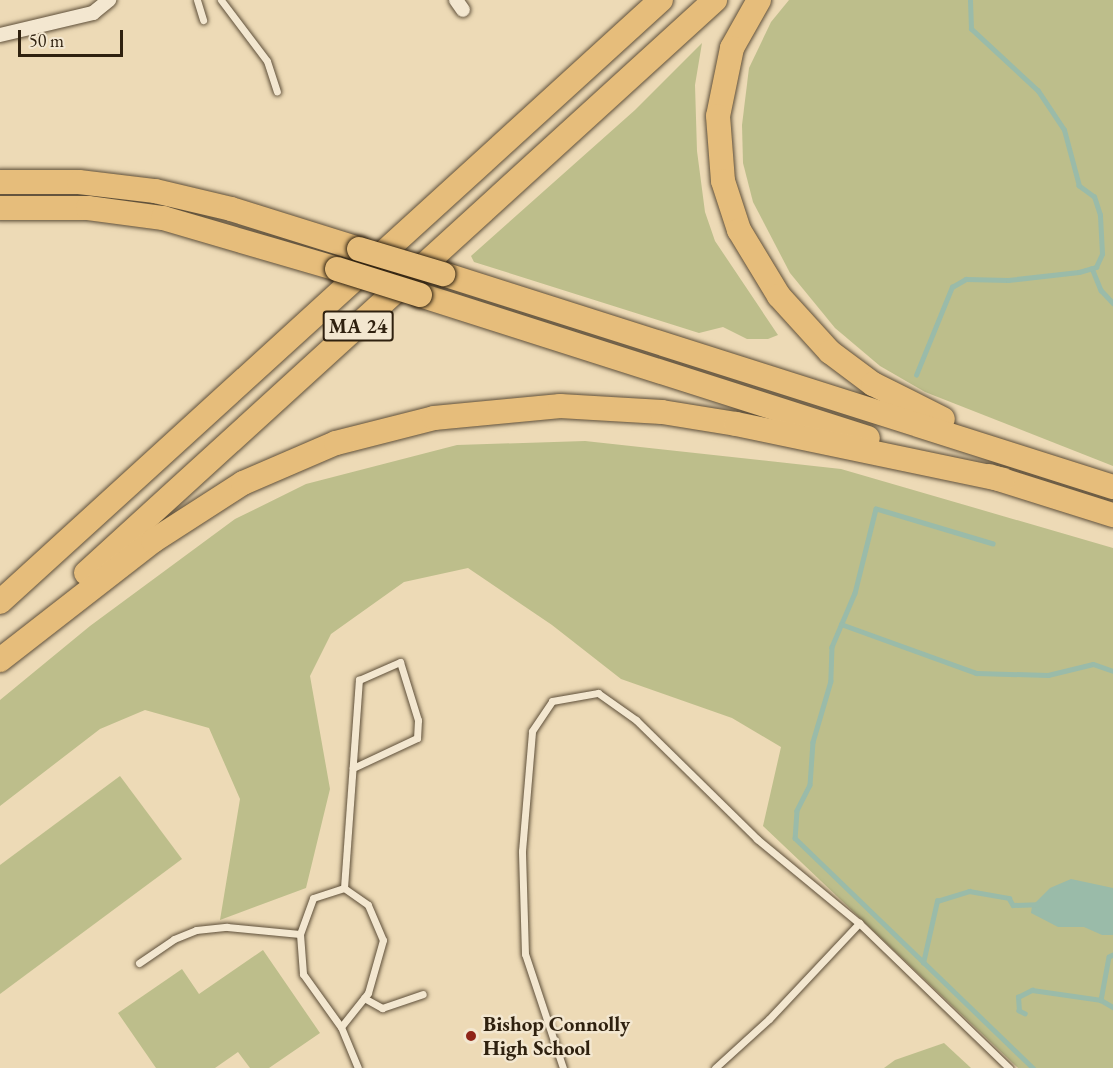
<!DOCTYPE html>
<style>
body{margin:0}
#map{position:relative;width:1113px;height:1068px;overflow:hidden;background:#eddab6;font-family:"EB Garamond",serif}
div>[style]{position:absolute}
.green>*{inset:0;background:#bdbe8b}
.water>*{inset:0;background:#9abba9}
.stream>*{height:4.5px;margin:-2.25px;padding:0 2.25px;transform-origin:2.25px;border-radius:2.25px;background:#9abba9}
.roads{filter:drop-shadow(0 0 2px #5e4f39) drop-shadow(0 0 2px #5e4f39)}
.lane>*{height:7px;margin:-3.5px;padding:0 3.5px;transform-origin:3.5px;border-radius:3.5px;background:#f3e7d0}
.street>*{height:14px;margin:-7px;padding:0 7px;transform-origin:7px;border-radius:7px;background:#f3e7d0}
.highway>*{height:24px;margin:-12px;padding:0 12px;transform-origin:12px;border-radius:12px;background:#e6bd7b}
.bridges{filter:drop-shadow(0 0 2px #2f210f) drop-shadow(0 0 2px #2f210f)}
.highway-bridge>*{height:24px;margin:-12px;padding:0 12px;transform-origin:12px;border-radius:12px;background:#e6bd7b}
.dots>*{width:16px;height:16px;translate:-50% -50%;box-sizing:border-box;border:3px solid #f3e7d0;border-radius:50%}
span{translate:-50% -50%;white-space:nowrap;text-align:center;line-height:1.15;-webkit-text-stroke:5px #f3e7d0;paint-order:stroke}
.shield-label span{padding:2px 4px;background:#f3e7d0;border:2px solid;border-radius:4px;-webkit-text-stroke-width:0}
.shield-label{font-size:20px;color:#2f210f;font-weight:700}
.poi-label{font-size:21px;color:#2f210f;font-weight:700}
.left{translate:0 -50%;text-align:left}
.scale{position:absolute;left:18px;top:30px;width:105px;height:27px;box-sizing:border-box;border:3px solid #2f210f;border-top:0;padding-left:8px;font-size:18px;line-height:21px;white-space:nowrap;color:#2f210f;-webkit-text-stroke:4px #f3e7d0;paint-order:stroke}
</style>
<div id="map">
<div class="green">
<div style="clip-path:polygon(789px 0,1113px 0,1113px 466px,925px 392px,880px 366px,835px 328px,790px 273px,753px 202px,743px 163px,742px 125px,749px 68px,771px 22px)"></div>
<div style="clip-path:polygon(702px 43px,695px 85px,697px 151px,705px 212px,715px 241px,778px 335px,768px 339px,747px 339px,723px 327px,699px 333px,474px 262px,471px 256px,635px 110px)"></div>
<div style="clip-path:polygon(585px 441px,841px 469px,1113px 548px,1113px 1068px,1018px 1068px,763px 826px,781px 747px,732px 718px,621px 679px,552px 625px,468px 568px,404px 582px,331px 634px,310px 676px,330px 789px,306px 888px,220px 920px,240px 799px,209px 728px,145px 710px,100px 729px,0 806px,0 700px,90px 626px,235px 519px,306px 484px,457px 445px)"></div>
<div style="clip-path:polygon(120px 776px,182px 859px,0 994px,0 865px)"></div>
<div style="clip-path:polygon(263px 950px,320px 1033px,269px 1068px,250px 1068px,238px 1052px,215px 1068px,156px 1068px,118px 1013px,182px 969px,199px 994px)"></div>
<div style="clip-path:polygon(944px 1043px,971px 1068px,884px 1068px,895px 1060px)"></div>
</div>
<div class="water">
<div style="clip-path:polygon(1071px 879px,1113px 888px,1113px 935px,1102px 935px,1084px 927px,1058px 927px,1031px 913px,1032px 906px,1050px 888px)"></div>
</div>
<div class="stream">
<div style="left:1092px;top:268px;width:24px;rotate:68deg"></div>
<div style="left:1101px;top:290px;width:18px;rotate:47deg"></div>
<div style="left:916px;top:375px;width:95px;rotate:-67.8deg"></div>
<div style="left:952px;top:287px;width:16px;rotate:-30deg"></div>
<div style="left:966px;top:279px;width:42px;rotate:1.4deg"></div>
<div style="left:1008px;top:280px;width:71px;rotate:-6.4deg"></div>
<div style="left:1079px;top:272px;width:18px;rotate:-16deg"></div>
<div style="left:1096px;top:267px;width:14px;rotate:-65deg"></div>
<div style="left:1102px;top:254px;width:39px;rotate:-93deg"></div>
<div style="left:1100px;top:215px;width:19px;rotate:-108deg"></div>
<div style="left:1094px;top:197px;width:19px;rotate:-144deg"></div>
<div style="left:1079px;top:186px;width:58px;rotate:-105deg"></div>
<div style="left:1064px;top:130px;width:47px;rotate:-123.7deg"></div>
<div style="left:1038px;top:91px;width:91px;rotate:-137.2deg"></div>
<div style="left:971px;top:29px;width:29px;rotate:-92deg"></div>
<div style="left:993px;top:544px;width:122px;rotate:-163.3deg"></div>
<div style="left:876px;top:509px;width:87px;rotate:104deg"></div>
<div style="left:855px;top:593px;width:59px;rotate:113.1deg"></div>
<div style="left:832px;top:647px;width:34px;rotate:92deg"></div>
<div style="left:831px;top:681px;width:64px;rotate:106.4deg"></div>
<div style="left:813px;top:742px;width:43px;rotate:94deg"></div>
<div style="left:810px;top:785px;width:29px;rotate:117deg"></div>
<div style="left:797px;top:811px;width:27px;rotate:94deg"></div>
<div style="left:795px;top:838px;width:331px;rotate:44deg"></div>
<div style="left:841px;top:624px;width:144px;rotate:19.9deg"></div>
<div style="left:976px;top:673px;width:72px;rotate:1.6deg"></div>
<div style="left:1048px;top:675px;width:46px;rotate:-13.7deg"></div>
<div style="left:1093px;top:664px;width:21px;rotate:19deg"></div>
<div style="left:1113px;top:955px;width:4px;rotate:153deg"></div>
<div style="left:1109px;top:957px;width:44px;rotate:100.5deg"></div>
<div style="left:1101px;top:1000px;width:14px;rotate:30deg"></div>
<div style="left:923px;top:963px;width:64px;rotate:-77.3deg"></div>
<div style="left:937px;top:901px;width:34px;rotate:-17deg"></div>
<div style="left:969px;top:891px;width:41px;rotate:9.9deg"></div>
<div style="left:1009px;top:898px;width:8px;rotate:60deg"></div>
<div style="left:1013px;top:905px;width:24px;rotate:-2deg"></div>
<div style="left:1025px;top:1014px;width:7px;rotate:-153deg"></div>
<div style="left:1019px;top:1011px;width:14px;rotate:-94deg"></div>
<div style="left:1018px;top:997px;width:16px;rotate:-27deg"></div>
<div style="left:1032px;top:990px;width:70px;rotate:8.2deg"></div>
</div>
<div class="roads">
<div class="lane">
<div style="left:197px;top:0;width:21px;rotate:73deg"></div>
<div style="left:221px;top:0;width:76px;rotate:53deg"></div>
<div style="left:267px;top:61px;width:32px;rotate:72deg"></div>
<div style="left:344px;top:888px;width:209px;rotate:-85.9deg"></div>
<div style="left:359px;top:680px;width:45px;rotate:-23.7deg"></div>
<div style="left:400px;top:662px;width:61px;rotate:72.8deg"></div>
<div style="left:418px;top:720px;width:18px;rotate:93deg"></div>
<div style="left:417px;top:738px;width:71px;rotate:154.9deg"></div>
<div style="left:300px;top:934px;width:38px;rotate:-70deg"></div>
<div style="left:313px;top:898px;width:33px;rotate:-18deg"></div>
<div style="left:344px;top:888px;width:29px;rotate:35deg"></div>
<div style="left:368px;top:905px;width:38px;rotate:67deg"></div>
<div style="left:383px;top:940px;width:55px;rotate:105.8deg"></div>
<div style="left:368px;top:993px;width:43px;rotate:128.5deg"></div>
<div style="left:139px;top:963px;width:42px;rotate:-34.4deg"></div>
<div style="left:174px;top:939px;width:24px;rotate:-22deg"></div>
<div style="left:196px;top:930px;width:31px;rotate:-6deg"></div>
<div style="left:227px;top:927px;width:73px;rotate:5.5deg"></div>
<div style="left:300px;top:934px;width:40px;rotate:85.7deg"></div>
<div style="left:303px;top:974px;width:65px;rotate:54.4deg"></div>
<div style="left:341px;top:1027px;width:44px;rotate:67.5deg"></div>
<div style="left:364px;top:998px;width:21px;rotate:29deg"></div>
<div style="left:382px;top:1008px;width:43px;rotate:-18.9deg"></div>
<div style="left:563px;top:1068px;width:120px;rotate:-108.4deg"></div>
<div style="left:525px;top:954px;width:103px;rotate:-91.7deg"></div>
<div style="left:522px;top:851px;width:120px;rotate:-85.2deg"></div>
<div style="left:532px;top:731px;width:36px;rotate:-56deg"></div>
<div style="left:552px;top:701px;width:47px;rotate:-9.9deg"></div>
<div style="left:598px;top:693px;width:47px;rotate:35.4deg"></div>
<div style="left:636px;top:720px;width:170px;rotate:44.5deg"></div>
<div style="left:757px;top:839px;width:132px;rotate:39.5deg"></div>
<div style="left:715px;top:1068px;width:73px;rotate:-42.2deg"></div>
<div style="left:769px;top:1019px;width:132px;rotate:-46.8deg"></div>
<div style="left:859px;top:923px;width:209px;rotate:44deg"></div>
</div>
<div class="street">
<div style="left:456px;top:0;width:12px;rotate:55deg"></div>
<div style="left:0;top:35px;width:96px;rotate:-13.3deg"></div>
<div style="left:93px;top:13px;width:21px;rotate:-39deg"></div>
</div>
<div class="highway">
<div style="left:759px;top:0;width:55px;rotate:119.4deg"></div>
<div style="left:732px;top:48px;width:69px;rotate:101.6deg"></div>
<div style="left:718px;top:116px;width:65px;rotate:85.6deg"></div>
<div style="left:723px;top:181px;width:52px;rotate:71.9deg"></div>
<div style="left:739px;top:230px;width:77px;rotate:58.8deg"></div>
<div style="left:779px;top:296px;width:76px;rotate:47.7deg"></div>
<div style="left:830px;top:352px;width:54px;rotate:36.7deg"></div>
<div style="left:873px;top:384px;width:78px;rotate:26.6deg"></div>
<div style="left:0;top:182px;width:79px"></div>
<div style="left:79px;top:182px;width:77px;rotate:6.8deg"></div>
<div style="left:155px;top:191px;width:78px;rotate:13.3deg"></div>
<div style="left:231px;top:209px;width:134px;rotate:17.4deg"></div>
<div style="left:0;top:208px;width:88px"></div>
<div style="left:88px;top:208px;width:76px;rotate:7.6deg"></div>
<div style="left:163px;top:218px;width:181px;rotate:16.3deg"></div>
<div style="left:443px;top:274px;width:703px;rotate:17.64deg"></div>
<div style="left:420px;top:295px;width:470px;rotate:17.7deg"></div>
<div style="left:989px;top:476px;width:130px;rotate:17.5deg"></div>
<div style="left:86px;top:573px;width:851px;rotate:-42.33deg"></div>
<div style="left:0;top:602px;width:894px;rotate:-42.33deg"></div>
<div style="left:0;top:660px;width:194px;rotate:-37.9deg"></div>
<div style="left:153px;top:541px;width:107px;rotate:-32.8deg"></div>
<div style="left:243px;top:483px;width:101px;rotate:-23.3deg"></div>
<div style="left:336px;top:443px;width:101px;rotate:-14.3deg"></div>
<div style="left:434px;top:418px;width:127px;rotate:-5.4deg"></div>
<div style="left:560px;top:406px;width:102px;rotate:3.4deg"></div>
<div style="left:662px;top:412px;width:75px;rotate:9.2deg"></div>
<div style="left:736px;top:424px;width:273px;rotate:11.8deg"></div>
</div>
</div>
<div class="bridges">
<div class="highway-bridge">
<div style="left:359px;top:249px;width:88px;rotate:16.6deg"></div>
<div style="left:337px;top:269px;width:87px;rotate:17.4deg"></div>
</div>
</div>
<div class="dots">
<div style="left:471px;top:1036px;background:#8f2418"></div>
</div>
<div class="shield-label">
<span style="left:358px;top:326px">MA 24</span>
</div>
<div class="poi-label">
<span class="left" style="left:483px;top:1036px">Bishop Connolly<br>High School</span>
</div>
<div class="scale">50 m</div>
</div>
